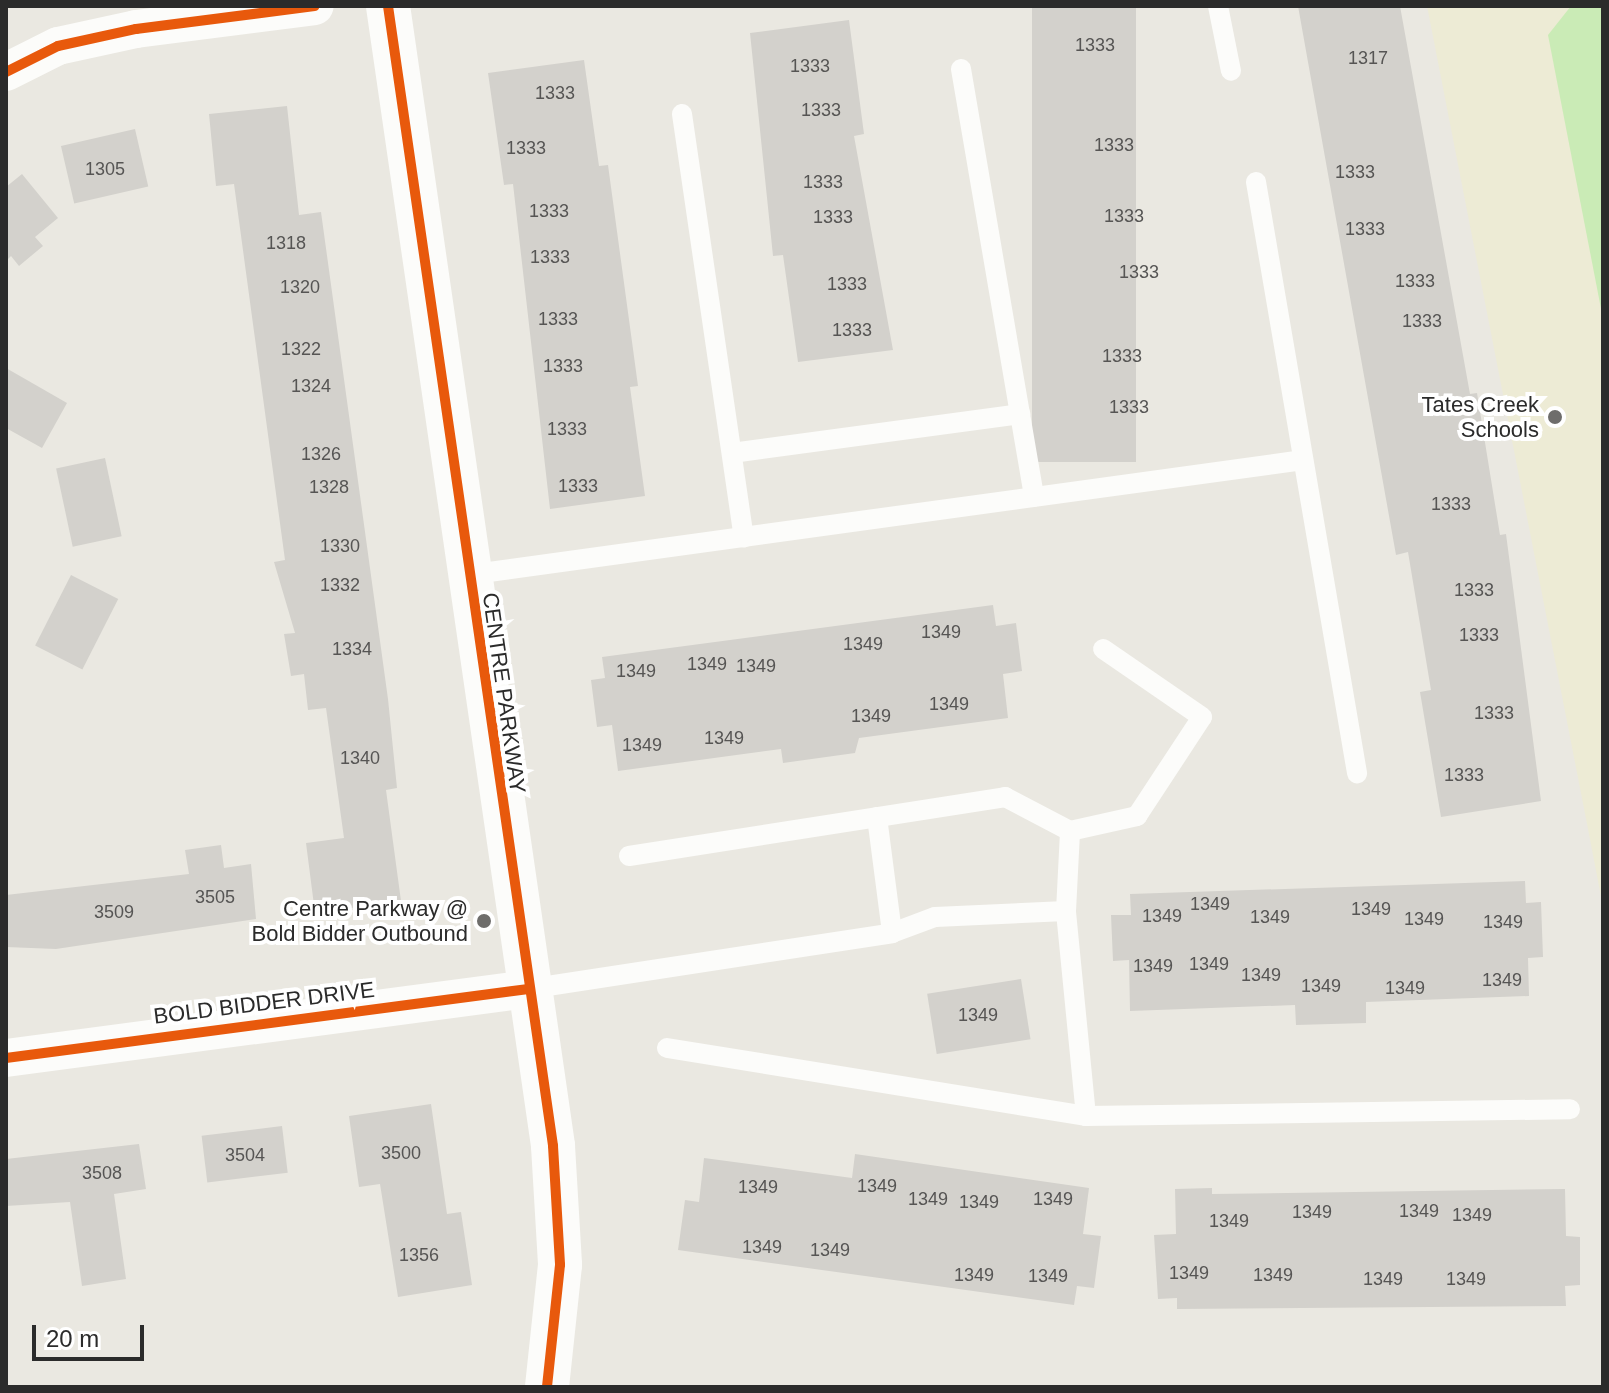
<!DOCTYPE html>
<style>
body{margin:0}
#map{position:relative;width:1609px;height:1393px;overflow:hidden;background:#eae8e1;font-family:Helvetica,sans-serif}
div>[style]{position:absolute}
.education>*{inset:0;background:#edebd5}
.pitch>*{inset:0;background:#caebb6}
.building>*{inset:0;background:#d3d1cc;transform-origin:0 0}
.service>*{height:20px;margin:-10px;padding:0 10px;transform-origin:10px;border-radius:10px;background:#fcfcfa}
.minor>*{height:38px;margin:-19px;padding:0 19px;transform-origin:19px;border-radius:19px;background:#fcfcfa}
.tertiary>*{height:44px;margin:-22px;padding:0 22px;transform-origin:22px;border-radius:22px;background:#fcfcfa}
.cycleway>*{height:10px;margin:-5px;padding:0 5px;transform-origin:5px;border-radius:5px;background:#e8590c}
.dots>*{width:22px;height:22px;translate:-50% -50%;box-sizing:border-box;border:4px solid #fff;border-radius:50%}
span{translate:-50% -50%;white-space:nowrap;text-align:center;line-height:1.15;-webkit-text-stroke:8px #fff;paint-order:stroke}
.number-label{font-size:18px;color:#565554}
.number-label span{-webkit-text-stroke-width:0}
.poi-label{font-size:22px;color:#2b2b2b}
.right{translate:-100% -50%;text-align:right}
.street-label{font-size:22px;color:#2b2b2b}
.frame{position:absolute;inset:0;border:8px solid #2b2b2b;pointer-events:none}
.scale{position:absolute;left:32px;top:1325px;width:112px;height:36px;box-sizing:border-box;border:4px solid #2b2b2b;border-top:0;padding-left:10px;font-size:24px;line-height:28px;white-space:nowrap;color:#2b2b2b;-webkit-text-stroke:6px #fff;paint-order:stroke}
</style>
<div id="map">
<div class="education">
<div style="clip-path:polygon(1427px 6px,1603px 6px,1603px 907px,1588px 829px)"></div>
</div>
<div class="pitch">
<div style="clip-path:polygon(1571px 6px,1603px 6px,1603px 319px,1548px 35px)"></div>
</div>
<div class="building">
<div style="left:1032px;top:6px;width:104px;height:456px"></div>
<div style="clip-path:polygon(1298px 6px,1400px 6px,1470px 394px,1477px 393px,1500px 535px,1506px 534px,1541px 801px,1441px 817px,1420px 692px,1431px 690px,1408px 552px,1396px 555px)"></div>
<div style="clip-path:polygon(849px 20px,864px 134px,854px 136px,893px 350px,798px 362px,783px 255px,773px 256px,750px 33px)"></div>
<div style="clip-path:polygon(584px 60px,599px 166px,608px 165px,638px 386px,630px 387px,645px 496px,550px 509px,513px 184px,504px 185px,488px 73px)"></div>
<div style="clip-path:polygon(287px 106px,299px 215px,321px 212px,388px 699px,397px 788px,386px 790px,401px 901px,315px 913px,306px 843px,344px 838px,326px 708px,308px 710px,304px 674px,291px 676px,284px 634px,295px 633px,274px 562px,285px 560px,234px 184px,216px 186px,209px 114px)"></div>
<div style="left:135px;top:129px;width:59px;height:76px;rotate:77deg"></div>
<div style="clip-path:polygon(22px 174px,58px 218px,35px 237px,43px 246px,19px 266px,11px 256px,6px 261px,6px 187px)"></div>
<div style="clip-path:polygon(6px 368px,67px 403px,42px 448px,6px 428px)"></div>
<div style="left:105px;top:458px;width:80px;height:50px;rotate:78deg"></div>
<div style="left:71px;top:575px;width:53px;height:79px;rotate:27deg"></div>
<div style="clip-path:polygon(993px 605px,996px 626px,1016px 623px,1022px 671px,1003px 674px,1008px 718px,859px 738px,855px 753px,783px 763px,781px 749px,618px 771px,612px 725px,597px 727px,591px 680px,605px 678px,602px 657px)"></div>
<div style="clip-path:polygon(221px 845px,224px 868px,251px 864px,256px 919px,56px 949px,6px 947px,6px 895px,189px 874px,185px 850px)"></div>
<div style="clip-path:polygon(1525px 881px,1526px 903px,1541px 902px,1543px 957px,1528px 958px,1529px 996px,1366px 1002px,1366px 1023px,1296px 1025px,1295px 1005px,1130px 1011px,1129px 960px,1113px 961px,1111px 915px,1131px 915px,1130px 894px)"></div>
<div style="left:1021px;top:979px;width:61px;height:95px;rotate:81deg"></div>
<div style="clip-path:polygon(431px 1104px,447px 1214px,461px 1212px,472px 1285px,398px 1297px,380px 1184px,359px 1187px,349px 1116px)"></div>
<div style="left:282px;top:1126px;width:47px;height:81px;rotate:83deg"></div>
<div style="clip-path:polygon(139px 1144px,146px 1189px,114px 1194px,126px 1279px,82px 1286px,70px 1202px,6px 1206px,6px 1159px)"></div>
<div style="clip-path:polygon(855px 1154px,1089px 1188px,1083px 1234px,1101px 1236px,1094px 1288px,1077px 1286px,1074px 1305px,678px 1250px,685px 1200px,699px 1202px,704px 1158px,852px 1178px)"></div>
<div style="clip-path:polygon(1212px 1188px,1212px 1194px,1565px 1189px,1566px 1236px,1580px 1237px,1580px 1285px,1565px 1286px,1566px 1306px,1177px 1309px,1177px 1298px,1158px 1299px,1154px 1235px,1176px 1234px,1175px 1189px)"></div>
</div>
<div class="service">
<div style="left:1218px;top:6px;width:66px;rotate:78.7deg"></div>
<div style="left:961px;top:69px;width:434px;rotate:80.3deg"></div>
<div style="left:682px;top:114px;width:428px;rotate:81.7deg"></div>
<div style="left:1256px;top:182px;width:600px;rotate:80.3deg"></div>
<div style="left:732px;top:453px;width:291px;rotate:-7.7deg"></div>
<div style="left:467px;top:575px;width:844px;rotate:-7.83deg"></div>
<div style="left:877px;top:817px;width:117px;rotate:82.6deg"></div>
<div style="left:629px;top:856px;width:381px;rotate:-8.9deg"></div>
<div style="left:1005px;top:797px;width:73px;rotate:27.6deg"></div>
<div style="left:528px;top:989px;width:368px;rotate:-8.7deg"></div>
<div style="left:892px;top:933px;width:46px;rotate:-20.4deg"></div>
<div style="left:935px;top:917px;width:131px;rotate:-2.6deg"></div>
<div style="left:667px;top:1048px;width:424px;rotate:9.2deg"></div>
<div style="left:1086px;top:1116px;width:484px;rotate:-0.8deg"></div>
<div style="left:1086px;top:1116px;width:206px;rotate:-95.6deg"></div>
<div style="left:1066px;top:911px;width:80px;rotate:-87.1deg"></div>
<div style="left:1070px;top:831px;width:69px;rotate:-12.6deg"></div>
<div style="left:1137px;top:816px;width:118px;rotate:-56.7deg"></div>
<div style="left:1202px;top:717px;width:120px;rotate:-145.5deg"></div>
</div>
<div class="minor">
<div style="left:6px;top:72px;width:58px;rotate:-26.6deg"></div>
<div style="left:58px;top:46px;width:80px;rotate:-12.3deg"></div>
<div style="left:136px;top:29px;width:180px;rotate:-7.3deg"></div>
<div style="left:6px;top:1058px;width:527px;rotate:-7.53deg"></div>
</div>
<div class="tertiary">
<div style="left:388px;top:6px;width:1152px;rotate:81.76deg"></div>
<div style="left:553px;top:1146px;width:119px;rotate:86.6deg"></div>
<div style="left:560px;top:1265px;width:123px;rotate:96.1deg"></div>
</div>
<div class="cycleway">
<div style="left:388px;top:6px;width:1152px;rotate:81.76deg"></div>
<div style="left:553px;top:1146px;width:119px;rotate:86.6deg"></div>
<div style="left:560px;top:1265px;width:123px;rotate:96.1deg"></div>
<div style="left:6px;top:72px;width:58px;rotate:-26.6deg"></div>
<div style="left:58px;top:46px;width:80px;rotate:-12.3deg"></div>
<div style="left:136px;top:29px;width:180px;rotate:-7.3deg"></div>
<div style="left:6px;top:1058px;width:527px;rotate:-7.53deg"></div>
</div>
<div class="dots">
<div style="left:1555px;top:417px;background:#6e6d6b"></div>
<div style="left:484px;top:921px;background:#6e6d6b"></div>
</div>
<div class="number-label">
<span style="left:1095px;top:45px">1333</span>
<span style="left:1368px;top:58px">1317</span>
<span style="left:810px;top:66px">1333</span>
<span style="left:555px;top:93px">1333</span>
<span style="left:821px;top:110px">1333</span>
<span style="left:1114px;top:145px">1333</span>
<span style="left:526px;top:148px">1333</span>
<span style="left:105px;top:169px">1305</span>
<span style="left:1355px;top:172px">1333</span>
<span style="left:823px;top:182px">1333</span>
<span style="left:549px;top:211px">1333</span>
<span style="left:1124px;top:216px">1333</span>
<span style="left:833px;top:217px">1333</span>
<span style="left:1365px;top:229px">1333</span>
<span style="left:286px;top:243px">1318</span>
<span style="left:550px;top:257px">1333</span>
<span style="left:1139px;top:272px">1333</span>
<span style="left:1415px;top:281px">1333</span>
<span style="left:847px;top:284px">1333</span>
<span style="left:300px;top:287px">1320</span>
<span style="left:558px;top:319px">1333</span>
<span style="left:1422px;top:321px">1333</span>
<span style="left:852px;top:330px">1333</span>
<span style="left:301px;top:349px">1322</span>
<span style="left:1122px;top:356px">1333</span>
<span style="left:563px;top:366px">1333</span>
<span style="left:311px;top:386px">1324</span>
<span style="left:1129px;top:407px">1333</span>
<span style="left:567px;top:429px">1333</span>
<span style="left:321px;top:454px">1326</span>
<span style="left:578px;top:486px">1333</span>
<span style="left:329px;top:487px">1328</span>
<span style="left:1451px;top:504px">1333</span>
<span style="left:340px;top:546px">1330</span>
<span style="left:340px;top:585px">1332</span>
<span style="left:1474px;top:590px">1333</span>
<span style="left:941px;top:632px">1349</span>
<span style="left:1479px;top:635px">1333</span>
<span style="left:863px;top:644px">1349</span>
<span style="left:352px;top:649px">1334</span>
<span style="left:707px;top:664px">1349</span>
<span style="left:756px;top:666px">1349</span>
<span style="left:636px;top:671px">1349</span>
<span style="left:949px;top:704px">1349</span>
<span style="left:1494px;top:713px">1333</span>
<span style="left:871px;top:716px">1349</span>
<span style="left:724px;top:738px">1349</span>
<span style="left:642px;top:745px">1349</span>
<span style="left:360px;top:758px">1340</span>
<span style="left:1464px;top:775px">1333</span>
<span style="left:215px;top:897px">3505</span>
<span style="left:1210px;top:904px">1349</span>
<span style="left:1371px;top:909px">1349</span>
<span style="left:114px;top:912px">3509</span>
<span style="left:1162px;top:916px">1349</span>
<span style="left:1270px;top:917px">1349</span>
<span style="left:1424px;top:919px">1349</span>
<span style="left:1503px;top:922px">1349</span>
<span style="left:1209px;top:964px">1349</span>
<span style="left:1153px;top:966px">1349</span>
<span style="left:1261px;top:975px">1349</span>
<span style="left:1502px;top:980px">1349</span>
<span style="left:1321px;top:986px">1349</span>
<span style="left:1405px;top:988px">1349</span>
<span style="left:978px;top:1015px">1349</span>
<span style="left:401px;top:1153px">3500</span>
<span style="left:245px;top:1155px">3504</span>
<span style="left:102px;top:1173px">3508</span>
<span style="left:877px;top:1186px">1349</span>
<span style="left:758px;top:1187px">1349</span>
<span style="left:928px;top:1199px">1349</span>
<span style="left:1053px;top:1199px">1349</span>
<span style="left:979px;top:1202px">1349</span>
<span style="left:1419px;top:1211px">1349</span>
<span style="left:1312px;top:1212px">1349</span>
<span style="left:1472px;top:1215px">1349</span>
<span style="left:1229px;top:1221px">1349</span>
<span style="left:762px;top:1247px">1349</span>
<span style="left:830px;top:1250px">1349</span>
<span style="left:419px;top:1255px">1356</span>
<span style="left:1189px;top:1273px">1349</span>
<span style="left:974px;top:1275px">1349</span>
<span style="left:1273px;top:1275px">1349</span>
<span style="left:1048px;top:1276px">1349</span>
<span style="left:1383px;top:1279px">1349</span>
<span style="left:1466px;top:1279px">1349</span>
</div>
<div class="poi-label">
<span class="right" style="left:1539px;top:417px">Tates Creek<br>Schools</span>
<span class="right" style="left:468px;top:921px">Centre Parkway @<br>Bold Bidder Outbound</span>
</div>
<div class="street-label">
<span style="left:504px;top:693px;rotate:82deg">CENTRE PARKWAY</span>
<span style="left:264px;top:1003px;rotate:-7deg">BOLD BIDDER DRIVE</span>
</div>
<div class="frame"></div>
<div class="scale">20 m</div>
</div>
